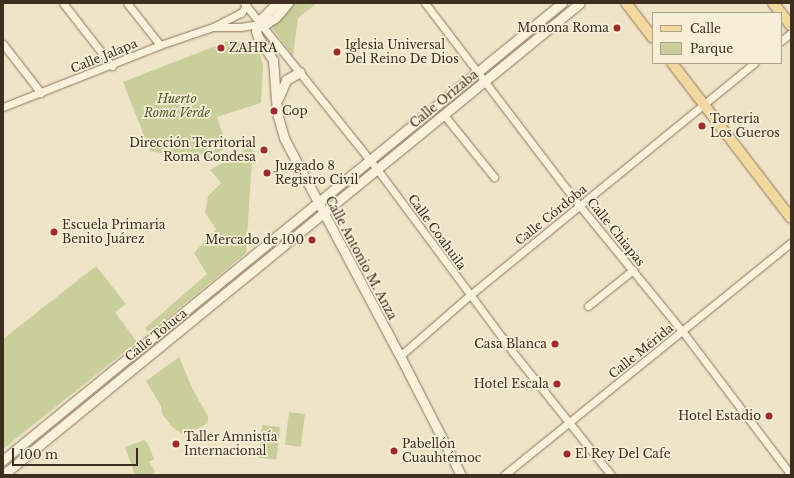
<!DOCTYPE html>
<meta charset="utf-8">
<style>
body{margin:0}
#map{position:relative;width:794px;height:478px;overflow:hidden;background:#f0e4c8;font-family:"Libre Baskerville",serif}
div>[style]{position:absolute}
.green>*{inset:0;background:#c9cf9b;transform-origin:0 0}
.roads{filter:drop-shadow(0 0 1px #8d765c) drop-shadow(0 0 1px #8d765c)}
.street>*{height:7px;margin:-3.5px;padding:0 3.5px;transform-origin:3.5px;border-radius:3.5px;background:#faf1dc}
.secondary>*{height:9px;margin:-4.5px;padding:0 4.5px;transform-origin:4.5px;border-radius:4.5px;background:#faf1dc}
.primary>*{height:10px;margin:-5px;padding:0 5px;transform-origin:5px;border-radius:5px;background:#f3d9a0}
.dots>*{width:11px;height:11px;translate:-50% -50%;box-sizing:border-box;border:2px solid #f7eed8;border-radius:50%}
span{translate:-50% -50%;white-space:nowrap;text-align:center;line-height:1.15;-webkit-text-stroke:3.5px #f7eed8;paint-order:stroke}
.poi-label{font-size:12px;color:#3d2e20}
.right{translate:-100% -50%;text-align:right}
.left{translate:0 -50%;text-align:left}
.street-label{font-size:12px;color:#3d2e20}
.park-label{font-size:12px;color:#4d5a26;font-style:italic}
.frame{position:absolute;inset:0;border:4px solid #3d2e20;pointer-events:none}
.legend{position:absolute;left:652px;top:12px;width:130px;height:52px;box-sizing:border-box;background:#f7eed8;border:1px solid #ada18e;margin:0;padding:5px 7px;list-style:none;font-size:12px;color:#3d2e20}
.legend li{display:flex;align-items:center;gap:8px;height:20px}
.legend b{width:20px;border:1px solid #ada18e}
.scale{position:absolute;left:12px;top:448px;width:126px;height:18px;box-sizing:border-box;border:2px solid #3d2e20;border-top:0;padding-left:5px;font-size:12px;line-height:14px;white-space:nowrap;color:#3d2e20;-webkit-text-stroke:3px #f7eed8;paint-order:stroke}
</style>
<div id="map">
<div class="green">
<div style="clip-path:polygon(293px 3px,317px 3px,298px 18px,293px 56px,271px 26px,284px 16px)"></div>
<div style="clip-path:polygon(231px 40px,245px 42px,252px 45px,260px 54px,263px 66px,261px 103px,217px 117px,227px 147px,207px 161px,201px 154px,183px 161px,178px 156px,150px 151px,123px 82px)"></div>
<div style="clip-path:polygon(253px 145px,246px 253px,149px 333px,145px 328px,207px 274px,194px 253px,216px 229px,205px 213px,208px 196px,221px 183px,210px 170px)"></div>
<div style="clip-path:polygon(96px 266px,126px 304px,115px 312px,137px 342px,3px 449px,3px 339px)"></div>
<div style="clip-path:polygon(179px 357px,193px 390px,208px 416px,208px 423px,193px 431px,190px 439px,172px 427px,162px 414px,161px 406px,146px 381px)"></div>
<div style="left:289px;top:412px;width:16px;height:33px;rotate:7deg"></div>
<div style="left:262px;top:425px;width:18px;height:33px;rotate:6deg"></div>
<div style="clip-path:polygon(144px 440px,148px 444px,154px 459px,149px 462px,155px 471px,153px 475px,135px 475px,125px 447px)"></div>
</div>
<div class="roads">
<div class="street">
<div style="left:63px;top:3px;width:80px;rotate:52.1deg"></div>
<div style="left:127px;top:3px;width:53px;rotate:51.8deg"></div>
<div style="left:244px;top:3px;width:213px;rotate:51.3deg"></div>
<div style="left:377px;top:169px;width:227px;rotate:53.4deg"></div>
<div style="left:512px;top:351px;width:159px;rotate:51.4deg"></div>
<div style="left:425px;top:3px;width:254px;rotate:52.7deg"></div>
<div style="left:579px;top:205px;width:164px;rotate:50.7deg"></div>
<div style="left:683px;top:332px;width:179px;rotate:52.9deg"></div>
<div style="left:215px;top:27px;width:25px"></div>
<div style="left:240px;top:27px;width:21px;rotate:-8deg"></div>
<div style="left:781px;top:41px;width:13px;rotate:-39deg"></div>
<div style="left:3px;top:44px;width:62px;rotate:52.2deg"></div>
<div style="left:3px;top:107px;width:169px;rotate:-21.5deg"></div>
<div style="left:160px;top:45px;width:56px;rotate:-18.8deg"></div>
<div style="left:213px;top:27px;width:31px;rotate:-27deg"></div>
<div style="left:241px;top:13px;width:9px;rotate:-54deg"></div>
<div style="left:444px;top:115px;width:80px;rotate:51.1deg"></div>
<div style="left:588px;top:306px;width:58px;rotate:-38.7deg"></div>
<div style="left:400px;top:356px;width:93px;rotate:-41.1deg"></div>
<div style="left:470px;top:295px;width:367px;rotate:-39.2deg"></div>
<div style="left:504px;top:475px;width:369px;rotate:-39deg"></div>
</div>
<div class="secondary">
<div style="left:277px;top:3px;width:21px;rotate:135deg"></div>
<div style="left:262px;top:18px;width:14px;rotate:115deg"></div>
<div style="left:256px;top:31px;width:6px;rotate:72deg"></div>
<div style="left:258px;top:37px;width:27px;rotate:57deg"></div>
<div style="left:273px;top:60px;width:53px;rotate:85.7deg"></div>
<div style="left:277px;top:113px;width:26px;rotate:74deg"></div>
<div style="left:284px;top:138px;width:247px;rotate:62deg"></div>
<div style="left:400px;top:356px;width:134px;rotate:62.9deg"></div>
<div style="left:261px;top:24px;width:6px;rotate:-9deg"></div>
<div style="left:267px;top:23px;width:9px;rotate:-32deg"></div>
<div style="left:275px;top:18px;width:20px;rotate:-49deg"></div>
<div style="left:278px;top:99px;width:21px;rotate:-67deg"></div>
<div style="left:286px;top:80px;width:16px;rotate:-30deg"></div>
<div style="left:3px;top:460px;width:722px;rotate:-39.27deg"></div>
<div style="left:3px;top:475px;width:745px;rotate:-39.28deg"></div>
</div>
<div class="primary">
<div style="left:626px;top:3px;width:44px;rotate:52.4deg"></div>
<div style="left:773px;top:3px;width:13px;rotate:51deg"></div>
<div style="left:781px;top:13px;width:16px;rotate:52deg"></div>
<div style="left:672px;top:63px;width:195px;rotate:52.5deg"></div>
</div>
</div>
<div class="dots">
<div style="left:617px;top:28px;background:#9e2a2b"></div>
<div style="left:221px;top:48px;background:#9e2a2b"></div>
<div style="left:337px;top:52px;background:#9e2a2b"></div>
<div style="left:274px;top:111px;background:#9e2a2b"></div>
<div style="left:702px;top:126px;background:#9e2a2b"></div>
<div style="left:264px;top:150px;background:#9e2a2b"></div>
<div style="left:267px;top:173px;background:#9e2a2b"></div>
<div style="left:54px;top:232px;background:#9e2a2b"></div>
<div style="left:312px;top:240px;background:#9e2a2b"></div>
<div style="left:555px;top:344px;background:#9e2a2b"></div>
<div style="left:557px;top:384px;background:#9e2a2b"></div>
<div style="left:769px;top:416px;background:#9e2a2b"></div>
<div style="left:176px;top:444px;background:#9e2a2b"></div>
<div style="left:394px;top:451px;background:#9e2a2b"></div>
<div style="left:567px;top:454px;background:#9e2a2b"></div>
</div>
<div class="poi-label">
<span class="right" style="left:609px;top:28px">Monona Roma</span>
<span class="left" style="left:345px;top:52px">Iglesia Universal<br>Del Reino De Dios</span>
<span class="left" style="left:229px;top:48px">ZAHRA</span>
<span class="left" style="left:282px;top:111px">Cop</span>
<span class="left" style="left:710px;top:126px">Torteria<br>Los Gueros</span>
<span class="right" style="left:256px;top:150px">Dirección Territorial<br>Roma Condesa</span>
<span class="left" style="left:275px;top:173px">Juzgado 8<br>Registro Civil</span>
<span class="left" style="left:62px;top:232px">Escuela Primaria<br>Benito Juárez</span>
<span class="right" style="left:304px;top:240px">Mercado de 100</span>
<span class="right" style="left:547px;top:344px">Casa Blanca</span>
<span class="right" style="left:549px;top:384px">Hotel Escala</span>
<span class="right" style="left:761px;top:416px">Hotel Estadio</span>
<span class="left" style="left:184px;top:444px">Taller Amnistía<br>Internacional</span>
<span class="left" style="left:402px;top:451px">Pabellón<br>Cuauhtémoc</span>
<span class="left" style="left:575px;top:454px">El Rey Del Cafe</span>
</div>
<div class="street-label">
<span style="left:104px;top:56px;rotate:-22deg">Calle Jalapa</span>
<span style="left:444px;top:99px;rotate:-39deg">Calle Orizaba</span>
<span style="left:551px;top:215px;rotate:-39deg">Calle Córdoba</span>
<span style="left:437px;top:232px;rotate:54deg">Calle Coahuila</span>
<span style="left:616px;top:232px;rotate:51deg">Calle Chiapas</span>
<span style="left:361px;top:258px;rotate:62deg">Calle Antonio M. Anza</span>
<span style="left:156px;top:335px;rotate:-39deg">Calle Toluca</span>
<span style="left:641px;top:351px;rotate:-39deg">Calle Mérida</span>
</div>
<div class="park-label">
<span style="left:177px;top:106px">Huerto<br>Roma Verde</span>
</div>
<div class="frame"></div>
<ul class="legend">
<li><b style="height:5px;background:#f3d9a0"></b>Calle</li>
<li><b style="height:11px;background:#c9cf9b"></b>Parque</li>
</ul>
<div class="scale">100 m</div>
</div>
